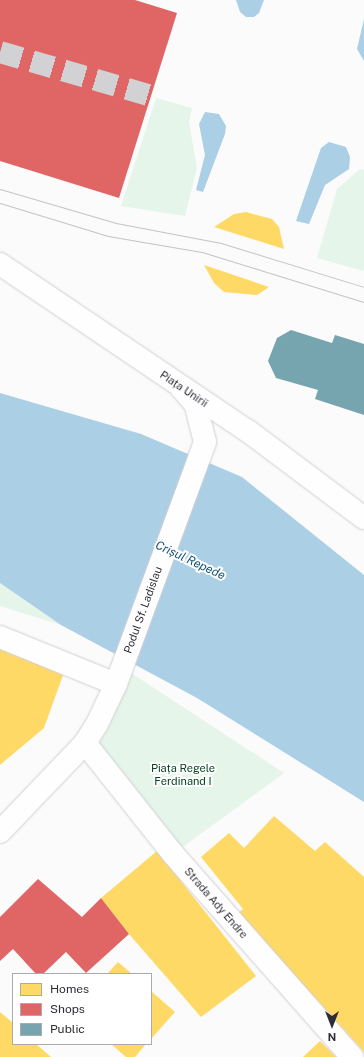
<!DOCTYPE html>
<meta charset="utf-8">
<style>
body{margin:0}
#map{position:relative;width:364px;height:1057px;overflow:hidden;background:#fbfbfb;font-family:"Public Sans",sans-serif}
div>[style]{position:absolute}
.green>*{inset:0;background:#e5f5e9}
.water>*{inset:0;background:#abcfe5}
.homes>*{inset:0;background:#ffd966}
.shops>*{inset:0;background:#e06666}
.public>*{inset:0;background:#76a5af}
.minor-tunnel>*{height:22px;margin-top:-11px;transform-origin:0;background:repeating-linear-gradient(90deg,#d2d2d4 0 22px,transparent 0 33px)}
.roads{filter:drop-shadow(0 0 1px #d1d0d5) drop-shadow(0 0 1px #d1d0d5)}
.minor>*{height:22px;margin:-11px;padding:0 11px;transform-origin:11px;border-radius:11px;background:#fefefe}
.tram>*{height:1px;margin:-0.5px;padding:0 0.5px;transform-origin:0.5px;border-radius:0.5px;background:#c4c3c5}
span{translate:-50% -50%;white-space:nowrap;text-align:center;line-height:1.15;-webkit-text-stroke:4px #fff;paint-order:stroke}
.street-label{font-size:11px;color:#2e2c36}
.park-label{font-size:11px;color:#064223}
.water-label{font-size:12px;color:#175574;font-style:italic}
.legend{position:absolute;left:12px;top:973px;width:140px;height:72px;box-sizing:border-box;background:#fff;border:1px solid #ababaf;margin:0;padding:5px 7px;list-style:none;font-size:12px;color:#2e2c36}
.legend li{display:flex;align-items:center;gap:8px;height:20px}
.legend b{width:20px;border:1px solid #ababaf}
.north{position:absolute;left:312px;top:1005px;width:40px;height:40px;-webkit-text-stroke:3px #fff;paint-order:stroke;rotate:180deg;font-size:11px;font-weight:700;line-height:16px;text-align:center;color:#2e2c36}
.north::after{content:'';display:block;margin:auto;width:14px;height:18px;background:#2e2c36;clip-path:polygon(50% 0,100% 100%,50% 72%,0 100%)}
</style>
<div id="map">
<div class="green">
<div style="clip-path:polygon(156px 98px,192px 108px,189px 122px,197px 168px,185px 216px,121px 206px)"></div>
<div style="clip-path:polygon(360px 169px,364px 170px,364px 271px,317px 258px,337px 189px)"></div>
<div style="clip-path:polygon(0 583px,61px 625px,0 606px)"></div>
<div style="clip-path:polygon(122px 667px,284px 773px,173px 854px,85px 743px)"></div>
</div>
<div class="water">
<div style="clip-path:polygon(236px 0,264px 0,259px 13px,254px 17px,246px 17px,240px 12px)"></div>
<div style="clip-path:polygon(364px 19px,364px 61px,357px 49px)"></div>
<div style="clip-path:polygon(205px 112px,219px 114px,226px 126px,225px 134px,203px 192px,196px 190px,205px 155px,199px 124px)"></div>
<div style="clip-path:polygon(329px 142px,346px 147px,350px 157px,349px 169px,325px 185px,309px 224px,296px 221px,321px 148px)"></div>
<div style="clip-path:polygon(0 393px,141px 434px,242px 477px,364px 575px,364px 802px,197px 698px,61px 625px,0 583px)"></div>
</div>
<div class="homes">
<div style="clip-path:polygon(246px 212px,272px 219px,279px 227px,284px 249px,214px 227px,234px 214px)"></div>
<div style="clip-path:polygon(204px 265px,269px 287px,257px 295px,224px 292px,214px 283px)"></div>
<div style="clip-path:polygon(0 648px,63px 675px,44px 728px,0 765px)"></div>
<div style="clip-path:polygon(274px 816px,315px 851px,325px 842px,364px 877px,364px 1052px,238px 913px,243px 909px,201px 857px,229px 833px,244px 848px)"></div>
<div style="clip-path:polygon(157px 851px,256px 976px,201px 1017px,129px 934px,101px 898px)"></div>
<div style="clip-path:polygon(118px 962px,132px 974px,107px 974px)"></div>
<div style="clip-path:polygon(151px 991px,175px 1012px,151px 1039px)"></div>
<div style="clip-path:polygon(0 1012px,13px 1023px,13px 1044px,36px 1044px,51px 1057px,0 1057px)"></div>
<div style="clip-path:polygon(320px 1041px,336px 1057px,303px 1057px)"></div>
<div style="clip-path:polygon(111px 1044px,146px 1044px,135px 1057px,126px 1057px)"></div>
</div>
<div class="shops">
<div style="clip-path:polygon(0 0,135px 0,177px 13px,119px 198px,0 161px)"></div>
<div style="clip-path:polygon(38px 879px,82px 917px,101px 898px,129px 934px,86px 973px,66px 952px,43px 974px,36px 974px,13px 949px,0 961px,0 917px)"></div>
</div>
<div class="public">
<div style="clip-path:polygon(291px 330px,332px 343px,335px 335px,364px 344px,364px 415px,315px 399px,318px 390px,276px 378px,268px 361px,277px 338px)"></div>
</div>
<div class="minor-tunnel">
<div style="left:0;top:52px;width:157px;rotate:16.2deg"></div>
</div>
<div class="roads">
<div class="minor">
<div style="left:0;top:264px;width:299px;rotate:34deg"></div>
<div style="left:248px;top:431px;width:145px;rotate:36.9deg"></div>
<div style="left:0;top:637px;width:125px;rotate:22.1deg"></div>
<div style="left:85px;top:743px;width:142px;rotate:51.6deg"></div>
<div style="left:173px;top:854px;width:271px;rotate:48.6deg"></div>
<div style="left:0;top:832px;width:123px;rotate:-46.3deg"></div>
<div style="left:85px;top:743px;width:22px;rotate:-58deg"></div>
<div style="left:97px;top:724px;width:44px;rotate:-64.6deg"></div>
<div style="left:116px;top:684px;width:258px;rotate:-69.8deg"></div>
<div style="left:205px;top:442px;width:38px;rotate:-104deg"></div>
<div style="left:196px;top:405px;width:23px;rotate:-131deg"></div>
</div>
</div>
<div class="tram">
<div style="left:0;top:189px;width:121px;rotate:16.3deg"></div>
<div style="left:116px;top:223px;width:107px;rotate:10.8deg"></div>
<div style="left:221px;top:243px;width:150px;rotate:17.1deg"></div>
<div style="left:0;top:203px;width:113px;rotate:17deg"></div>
<div style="left:108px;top:236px;width:95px;rotate:9.7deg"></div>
<div style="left:202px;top:252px;width:170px;rotate:17.2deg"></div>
</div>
<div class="street-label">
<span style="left:184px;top:389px;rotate:34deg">Piața Unirii</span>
<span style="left:143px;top:610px;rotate:-70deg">Podul Sf. Ladislau</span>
<span style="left:216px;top:903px;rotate:49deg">Strada Ady Endre</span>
</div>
<div class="park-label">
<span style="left:183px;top:775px">Piața Regele<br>Ferdinand I</span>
</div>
<div class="water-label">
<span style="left:190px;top:561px;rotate:25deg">Crișul Repede</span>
</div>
<ul class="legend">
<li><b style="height:11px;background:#ffd966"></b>Homes</li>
<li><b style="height:11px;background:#e06666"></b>Shops</li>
<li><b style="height:11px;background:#76a5af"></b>Public</li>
</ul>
<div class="north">N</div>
</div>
